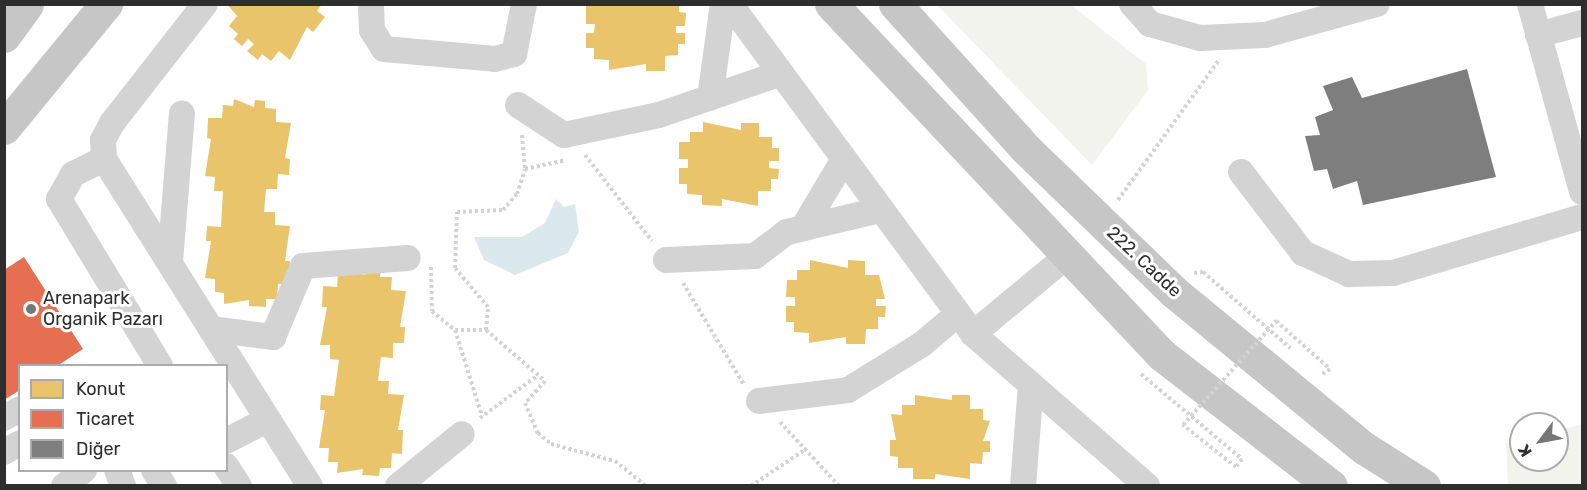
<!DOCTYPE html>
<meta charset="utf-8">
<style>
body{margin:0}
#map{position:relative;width:1587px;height:490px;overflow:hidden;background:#fff;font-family:Rubik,sans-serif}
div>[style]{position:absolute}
.green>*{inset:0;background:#f1f3ec}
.water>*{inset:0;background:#dbe9ef}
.homes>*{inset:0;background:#e9c46a}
.shops>*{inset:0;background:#e76f51}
.building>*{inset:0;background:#7e7e7e}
.path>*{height:4px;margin-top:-2px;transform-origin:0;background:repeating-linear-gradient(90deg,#d3d3d3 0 3px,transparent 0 6px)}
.minor>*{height:26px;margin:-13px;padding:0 13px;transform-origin:13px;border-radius:13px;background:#d3d3d3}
.major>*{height:33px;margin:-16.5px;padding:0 16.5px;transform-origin:16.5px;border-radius:16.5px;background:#c6c6c6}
.path-bridge>*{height:4px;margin-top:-2px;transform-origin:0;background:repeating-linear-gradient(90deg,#d3d3d3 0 3px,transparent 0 6px)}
.dots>*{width:16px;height:16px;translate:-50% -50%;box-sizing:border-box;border:3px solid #fff;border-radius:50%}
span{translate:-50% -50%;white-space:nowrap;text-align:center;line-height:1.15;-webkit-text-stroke:6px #fff;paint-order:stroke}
.street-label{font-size:18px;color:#2e2e2e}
.poi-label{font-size:18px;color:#2e2e2e}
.left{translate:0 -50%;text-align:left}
.frame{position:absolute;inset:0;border:6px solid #2e2e2e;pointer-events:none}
.legend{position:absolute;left:18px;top:364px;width:210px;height:108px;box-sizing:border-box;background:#fff;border:2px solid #ababab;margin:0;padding:8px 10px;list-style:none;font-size:18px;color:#2e2e2e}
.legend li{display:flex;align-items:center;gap:12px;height:30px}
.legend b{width:30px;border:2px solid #ababab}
.north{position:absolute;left:1509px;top:412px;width:60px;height:60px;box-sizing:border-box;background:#fff;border:2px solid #ababab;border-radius:50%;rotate:238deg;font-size:16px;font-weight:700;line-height:24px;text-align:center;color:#2e2e2e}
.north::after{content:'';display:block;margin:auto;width:21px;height:27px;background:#777;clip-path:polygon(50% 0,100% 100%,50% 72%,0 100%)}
</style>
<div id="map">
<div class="green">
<div style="clip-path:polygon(937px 5px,1071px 5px,1146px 64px,1148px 90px,1092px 165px)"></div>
<div style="clip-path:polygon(1582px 424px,1582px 485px,1508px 485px,1506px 443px,1521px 440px,1521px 460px,1557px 460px,1557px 431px)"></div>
</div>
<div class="water">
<div style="clip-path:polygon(556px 199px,564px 207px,575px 204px,579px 232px,568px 253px,515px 275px,484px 260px,474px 237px,522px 237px,545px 223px)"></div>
</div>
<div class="homes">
<div style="clip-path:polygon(227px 4px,322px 4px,317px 11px,325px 17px,313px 32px,307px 27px,290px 60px,279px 51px,271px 61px,262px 54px,258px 60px,247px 51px,254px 44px,248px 39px,242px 46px,234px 39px,238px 34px,229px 26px,237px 16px)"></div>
<div style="clip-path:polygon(679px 4px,679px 12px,686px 13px,685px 26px,676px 26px,676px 33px,685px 33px,685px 44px,678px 44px,678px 55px,665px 56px,665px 71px,646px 71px,646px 64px,609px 70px,609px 60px,594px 59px,594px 48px,586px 48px,586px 33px,594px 33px,595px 24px,586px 24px,586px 6px)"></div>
<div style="clip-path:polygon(234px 99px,254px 107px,255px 100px,265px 101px,265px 108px,276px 109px,276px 122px,291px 123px,285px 158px,290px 159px,289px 175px,278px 174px,277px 189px,266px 189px,264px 212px,275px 212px,275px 225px,290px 226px,285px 261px,290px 261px,288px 284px,278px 284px,277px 299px,266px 299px,266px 307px,249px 306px,249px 300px,224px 304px,224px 293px,215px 292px,215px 279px,205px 278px,211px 241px,206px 241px,207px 226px,221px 227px,223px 191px,214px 191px,215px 177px,205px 176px,211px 139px,207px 138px,208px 118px,222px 118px,223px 105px,233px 106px)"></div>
<div style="clip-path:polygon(703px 122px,741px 130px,741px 123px,759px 123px,759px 137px,772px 137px,772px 148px,779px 148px,779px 161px,769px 161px,769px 168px,779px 169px,778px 179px,771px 179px,771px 191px,758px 191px,758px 206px,722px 199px,722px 206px,702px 205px,702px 195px,687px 194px,687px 184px,679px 184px,679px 168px,688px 168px,688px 159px,679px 159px,679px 142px,690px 142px,690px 132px,703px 132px)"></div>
<div style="clip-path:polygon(810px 260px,848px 268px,848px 260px,865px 261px,865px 275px,879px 275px,885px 299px,876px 299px,876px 306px,886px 306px,885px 317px,878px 317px,878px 329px,866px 329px,865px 344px,846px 344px,846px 337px,809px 343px,809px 333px,794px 332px,794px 322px,786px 322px,786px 306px,795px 306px,795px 297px,786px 297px,787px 280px,797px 280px,797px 270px,810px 270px)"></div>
<div style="clip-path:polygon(363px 268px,363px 275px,381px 269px,380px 277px,392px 277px,391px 290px,406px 291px,400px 327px,405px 327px,404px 343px,393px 343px,393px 358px,381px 357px,378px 381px,389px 381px,388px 394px,404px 395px,398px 430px,403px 430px,402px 454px,392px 453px,391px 468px,380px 468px,379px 476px,362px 475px,363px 469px,337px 473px,338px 462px,328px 462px,329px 448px,319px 448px,325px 410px,320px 410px,321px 395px,334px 396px,339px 360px,330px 359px,330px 345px,320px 345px,327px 307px,322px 307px,323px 286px,337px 287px,338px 274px)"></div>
<div style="clip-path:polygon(915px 395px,952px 400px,952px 395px,970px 395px,970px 409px,983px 409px,983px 420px,990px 421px,983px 441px,990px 441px,990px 452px,983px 452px,982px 464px,970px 463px,970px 479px,935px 474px,935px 479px,913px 479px,913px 468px,898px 468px,898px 457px,890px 456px,890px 440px,896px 440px,891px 414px,902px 415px,902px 405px,915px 405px)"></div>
</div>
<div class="shops">
<div style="clip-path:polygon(24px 257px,83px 349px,57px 366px,20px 366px,20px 390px,4px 400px,4px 270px)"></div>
</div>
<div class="building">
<div style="clip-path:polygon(1467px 69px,1496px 177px,1363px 205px,1357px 181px,1333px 189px,1327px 169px,1314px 171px,1305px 136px,1320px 135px,1315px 117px,1333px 110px,1323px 86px,1352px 77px,1362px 98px)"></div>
</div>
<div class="path">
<div style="left:522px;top:135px;width:34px;rotate:85deg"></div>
<div style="left:525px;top:169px;width:42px;rotate:-12.4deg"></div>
<div style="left:585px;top:155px;width:109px;rotate:52.1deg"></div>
<div style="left:1118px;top:200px;width:173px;rotate:-54.2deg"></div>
<div style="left:431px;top:267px;width:44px;rotate:88.7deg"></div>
<div style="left:432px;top:311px;width:30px;rotate:40deg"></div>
<div style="left:455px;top:330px;width:31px"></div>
<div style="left:486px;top:330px;width:78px;rotate:40.8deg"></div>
<div style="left:545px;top:381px;width:30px;rotate:132deg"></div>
<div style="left:525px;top:403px;width:33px;rotate:67deg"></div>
<div style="left:538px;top:433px;width:17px;rotate:40deg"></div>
<div style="left:551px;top:444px;width:66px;rotate:14.9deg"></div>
<div style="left:615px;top:461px;width:40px;rotate:39deg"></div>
<div style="left:1194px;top:273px;width:9px;rotate:-6deg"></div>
<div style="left:1203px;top:272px;width:116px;rotate:41.1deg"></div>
<div style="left:683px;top:283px;width:119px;rotate:59.1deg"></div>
<div style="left:1276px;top:321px;width:72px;rotate:41.6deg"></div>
<div style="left:1330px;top:369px;width:11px;rotate:146deg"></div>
<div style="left:455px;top:330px;width:90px;rotate:72.6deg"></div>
<div style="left:486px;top:330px;width:23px;rotate:-85deg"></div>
<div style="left:488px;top:307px;width:51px;rotate:-130.2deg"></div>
<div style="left:455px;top:268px;width:56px;rotate:-88deg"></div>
<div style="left:457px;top:212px;width:46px;rotate:-2.5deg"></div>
<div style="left:503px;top:210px;width:21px;rotate:-49deg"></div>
<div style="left:517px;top:194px;width:26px;rotate:-72deg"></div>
<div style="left:1141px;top:374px;width:132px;rotate:40.1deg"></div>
<div style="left:1242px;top:459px;width:10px;rotate:127deg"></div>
<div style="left:1236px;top:467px;width:68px;rotate:-141.6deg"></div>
<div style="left:480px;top:418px;width:71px;rotate:-36.4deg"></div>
<div style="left:780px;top:422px;width:87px;rotate:47.3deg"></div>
<div style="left:751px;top:486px;width:66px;rotate:-33.9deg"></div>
</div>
<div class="minor">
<div style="left:205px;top:4px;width:151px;rotate:128deg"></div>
<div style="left:112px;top:123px;width:19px;rotate:118deg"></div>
<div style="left:103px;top:140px;width:19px;rotate:87deg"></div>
<div style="left:104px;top:159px;width:386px;rotate:57.8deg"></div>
<div style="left:371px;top:4px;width:26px;rotate:88deg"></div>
<div style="left:372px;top:30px;width:22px;rotate:58deg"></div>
<div style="left:384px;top:49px;width:111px;rotate:5.1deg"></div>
<div style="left:495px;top:59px;width:20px;rotate:-15deg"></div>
<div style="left:514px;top:54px;width:51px;rotate:-78.7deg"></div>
<div style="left:730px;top:4px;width:410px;rotate:53.6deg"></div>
<div style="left:973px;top:334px;width:231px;rotate:41.1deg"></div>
<div style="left:1132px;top:4px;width:27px;rotate:48deg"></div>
<div style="left:1150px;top:24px;width:52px;rotate:15.6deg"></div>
<div style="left:1200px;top:38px;width:65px;rotate:-2.6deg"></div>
<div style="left:1265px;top:35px;width:116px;rotate:-15.5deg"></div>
<div style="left:1530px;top:4px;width:195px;rotate:74.5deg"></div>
<div style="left:1538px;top:35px;width:46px;rotate:-15.3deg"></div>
<div style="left:710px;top:98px;width:95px;rotate:-82.1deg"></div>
<div style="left:518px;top:105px;width:55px;rotate:33.1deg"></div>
<div style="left:564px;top:135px;width:97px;rotate:-11.9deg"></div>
<div style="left:659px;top:115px;width:127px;rotate:-18.9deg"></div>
<div style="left:104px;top:159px;width:34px;rotate:154deg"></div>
<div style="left:73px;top:174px;width:29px;rotate:119deg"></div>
<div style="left:59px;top:199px;width:195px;rotate:58.8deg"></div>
<div style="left:1241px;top:172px;width:102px;rotate:52.6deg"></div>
<div style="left:1303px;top:253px;width:51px;rotate:24.5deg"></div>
<div style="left:1349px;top:274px;width:44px;rotate:-1.3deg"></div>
<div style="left:1393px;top:273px;width:197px;rotate:-16.5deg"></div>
<div style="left:803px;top:228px;width:78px;rotate:-59.2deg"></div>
<div style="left:666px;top:260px;width:89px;rotate:-2.6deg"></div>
<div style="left:755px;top:256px;width:40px;rotate:-37deg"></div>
<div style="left:787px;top:232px;width:95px;rotate:-13.4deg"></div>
<div style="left:170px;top:262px;width:149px;rotate:-85.4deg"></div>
<div style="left:211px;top:329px;width:63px;rotate:7.4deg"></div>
<div style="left:273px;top:337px;width:77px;rotate:-67.1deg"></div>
<div style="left:303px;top:266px;width:105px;rotate:-4.4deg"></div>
<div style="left:973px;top:334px;width:124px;rotate:-39.7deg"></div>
<div style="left:759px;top:401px;width:90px;rotate:-7deg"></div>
<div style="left:848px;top:390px;width:86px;rotate:-31.7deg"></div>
<div style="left:921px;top:345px;width:48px;rotate:-40deg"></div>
<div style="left:4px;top:418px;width:18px;rotate:-29deg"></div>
<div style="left:226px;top:441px;width:46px;rotate:-27.1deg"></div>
<div style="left:4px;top:452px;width:18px;rotate:-29deg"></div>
<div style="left:226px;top:466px;width:24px;rotate:57deg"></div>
<div style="left:117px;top:470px;width:17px;rotate:69deg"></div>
<div style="left:154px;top:470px;width:19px;rotate:58deg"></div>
<div style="left:64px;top:486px;width:26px;rotate:-39deg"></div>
<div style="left:398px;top:486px;width:82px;rotate:-39.1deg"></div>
<div style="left:1023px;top:486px;width:101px;rotate:-85.5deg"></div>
</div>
<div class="major">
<div style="left:831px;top:4px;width:482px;rotate:46.7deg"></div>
<div style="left:1162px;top:355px;width:214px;rotate:37.8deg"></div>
<div style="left:895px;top:4px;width:194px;rotate:47.9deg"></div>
<div style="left:1025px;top:148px;width:207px;rotate:44deg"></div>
<div style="left:1174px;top:292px;width:246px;rotate:39.4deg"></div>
<div style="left:1364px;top:448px;width:71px;rotate:32.3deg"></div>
<div style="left:4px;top:36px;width:39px;rotate:-54deg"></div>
<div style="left:4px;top:128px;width:161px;rotate:-50.6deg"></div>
</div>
<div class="path-bridge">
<div style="left:1183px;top:425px;width:140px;rotate:-48.2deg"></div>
</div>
<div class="dots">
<div style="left:31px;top:309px;background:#777"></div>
</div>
<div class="street-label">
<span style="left:1144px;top:262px;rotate:43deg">222. Cadde</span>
</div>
<div class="poi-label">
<span class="left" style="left:43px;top:309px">Arenapark<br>Organik Pazarı</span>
</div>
<div class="frame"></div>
<ul class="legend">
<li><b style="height:16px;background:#e9c46a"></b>Konut</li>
<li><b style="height:16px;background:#e76f51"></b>Ticaret</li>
<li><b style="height:16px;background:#7e7e7e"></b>Diğer</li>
</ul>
<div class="north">K</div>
</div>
